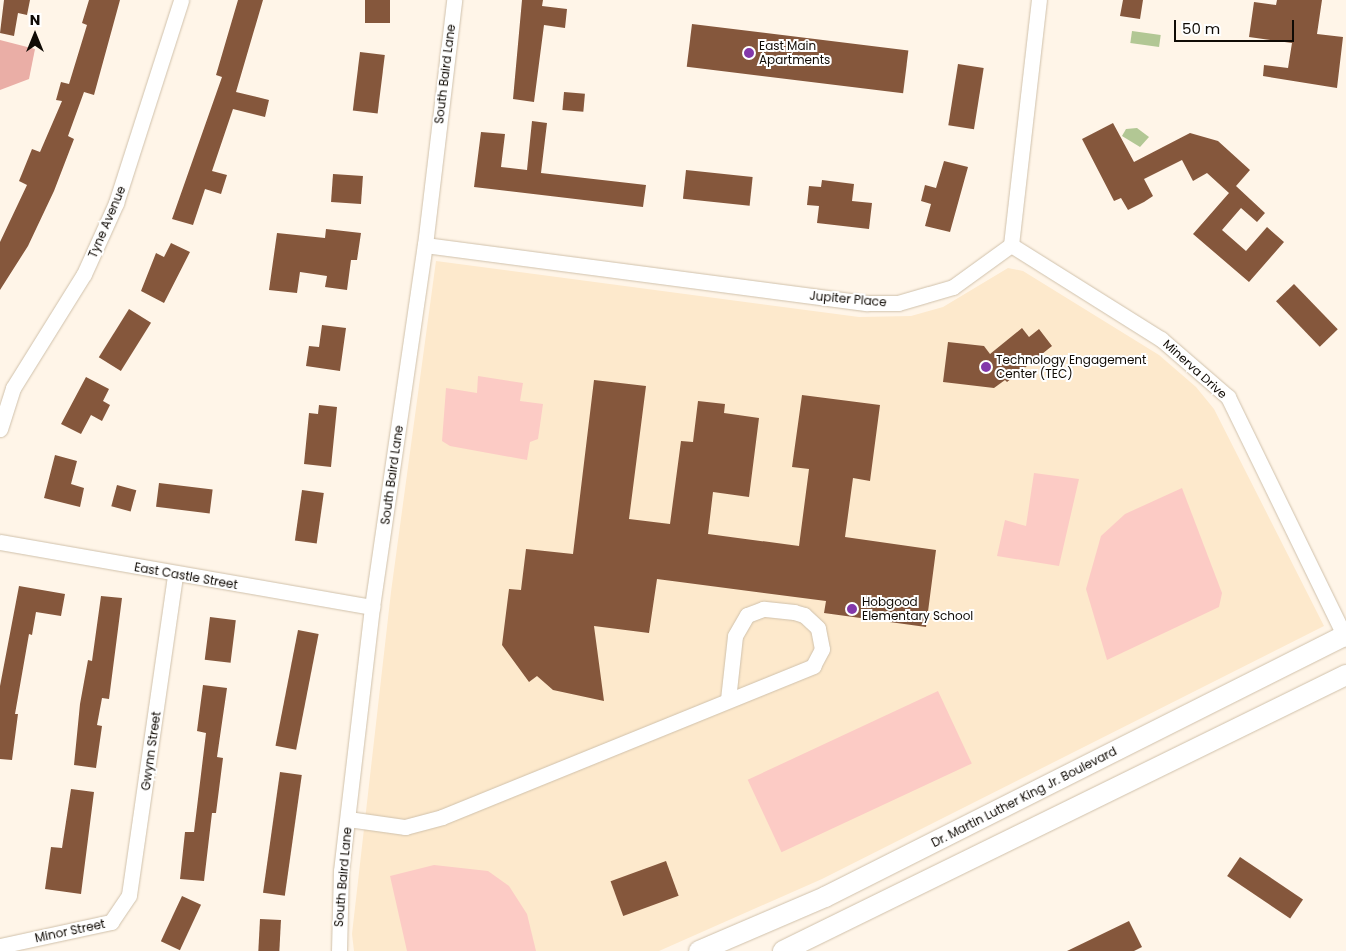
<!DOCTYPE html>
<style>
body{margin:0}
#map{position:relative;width:1346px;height:951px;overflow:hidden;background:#fff5e8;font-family:Poppins,sans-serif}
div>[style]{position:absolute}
.built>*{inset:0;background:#fde9cc}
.green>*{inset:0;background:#fccbc5;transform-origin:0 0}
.forest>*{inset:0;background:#eaaea6}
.water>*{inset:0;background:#b2c794;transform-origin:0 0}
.building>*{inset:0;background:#85573c;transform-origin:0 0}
.roads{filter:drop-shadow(0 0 1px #d0c1ab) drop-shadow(0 0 1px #d0c1ab)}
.minor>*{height:15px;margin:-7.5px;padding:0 7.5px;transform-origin:7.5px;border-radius:7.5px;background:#fff}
.major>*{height:20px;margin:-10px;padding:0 10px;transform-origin:10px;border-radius:10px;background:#fff}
.dots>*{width:14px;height:14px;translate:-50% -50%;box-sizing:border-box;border:2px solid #fff;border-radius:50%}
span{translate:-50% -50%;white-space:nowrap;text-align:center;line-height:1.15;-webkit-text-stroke:4px #fff;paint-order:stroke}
.poi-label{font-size:12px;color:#100b05}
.left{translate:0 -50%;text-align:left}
.street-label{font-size:12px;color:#100b05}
.north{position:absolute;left:10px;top:10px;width:50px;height:50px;-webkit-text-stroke:4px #fff;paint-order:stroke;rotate:0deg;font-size:14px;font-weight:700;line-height:20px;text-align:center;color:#100b05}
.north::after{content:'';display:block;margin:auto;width:18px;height:22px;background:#100b05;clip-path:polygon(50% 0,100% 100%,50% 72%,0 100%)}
.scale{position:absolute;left:1174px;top:20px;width:120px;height:22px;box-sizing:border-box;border:2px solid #100b05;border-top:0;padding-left:6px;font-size:15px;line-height:18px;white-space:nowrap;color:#100b05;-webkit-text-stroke:4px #fff;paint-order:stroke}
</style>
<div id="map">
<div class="built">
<div style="clip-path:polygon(436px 261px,859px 317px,911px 316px,943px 307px,1008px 268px,1023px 271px,1159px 355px,1196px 387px,1214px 409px,1324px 626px,822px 879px,659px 951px,354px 951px,352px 934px,391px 592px)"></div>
</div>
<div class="green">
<div style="clip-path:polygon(478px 376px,523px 383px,520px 401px,543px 404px,538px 439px,530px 442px,527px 460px,450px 446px,442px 441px,446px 388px,477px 393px)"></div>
<div style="clip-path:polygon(1034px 473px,1079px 479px,1059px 566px,997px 556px,1005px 520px,1026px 526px)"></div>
<div style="clip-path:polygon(1182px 488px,1222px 593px,1219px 607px,1107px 660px,1086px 589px,1101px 536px,1125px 514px)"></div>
<div style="left:938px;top:691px;width:80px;height:210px;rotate:65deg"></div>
<div style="clip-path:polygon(434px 865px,488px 871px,509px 886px,527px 914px,536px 951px,407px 951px,390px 876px)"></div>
</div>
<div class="forest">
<div style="clip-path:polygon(0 40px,35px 49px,29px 79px,0 90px)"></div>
</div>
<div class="water">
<div style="left:1132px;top:31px;width:29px;height:12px;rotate:8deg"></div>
<div style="clip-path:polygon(1137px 128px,1149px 137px,1140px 147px,1122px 136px,1126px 129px)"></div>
</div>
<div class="building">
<div style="clip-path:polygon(4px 0,30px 0,27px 15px,18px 13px,14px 36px,0 33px)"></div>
<div style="clip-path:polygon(89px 0,120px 0,94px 95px,84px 92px,68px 136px,74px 139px,54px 191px,28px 246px,0 290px,0 242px,27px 185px,19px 181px,32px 149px,40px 152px,62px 101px,56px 100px,61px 82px,69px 84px,87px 25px,82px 23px)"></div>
<div style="clip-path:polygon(238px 0,263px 0,236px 92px,269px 100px,265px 117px,233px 109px,212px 171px,227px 175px,221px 194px,205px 189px,193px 225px,172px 219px,222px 77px,216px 75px)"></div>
<div style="left:365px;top:0;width:25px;height:23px"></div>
<div style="clip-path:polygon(522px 0,543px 0,542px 6px,567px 9px,565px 28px,544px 25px,534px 102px,513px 99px)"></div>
<div style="clip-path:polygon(1123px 0,1143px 0,1140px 19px,1120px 16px)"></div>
<div style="clip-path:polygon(1277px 0,1322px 0,1317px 34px,1343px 37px,1337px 88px,1263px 76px,1264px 65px,1288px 68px,1292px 43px,1249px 37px,1254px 2px,1276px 5px)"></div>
<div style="left:692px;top:24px;width:218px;height:43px;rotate:7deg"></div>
<div style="left:360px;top:52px;width:25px;height:59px;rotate:7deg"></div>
<div style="left:958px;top:64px;width:26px;height:62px;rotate:9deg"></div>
<div style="left:564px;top:92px;width:21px;height:18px;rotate:5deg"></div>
<div style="clip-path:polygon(532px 121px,547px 123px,541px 173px,646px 185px,643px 207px,474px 187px,481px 132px,505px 134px,501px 167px,527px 170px)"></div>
<div style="clip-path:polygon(1113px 123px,1134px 162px,1190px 133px,1218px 141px,1250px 170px,1236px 186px,1265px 213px,1257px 222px,1241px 208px,1222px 230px,1246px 251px,1267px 227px,1284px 242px,1249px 282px,1193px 234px,1229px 193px,1207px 173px,1193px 181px,1182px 160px,1144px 179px,1153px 196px,1144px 202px,1128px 210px,1121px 198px,1114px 201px,1082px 139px)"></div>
<div style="clip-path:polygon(944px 161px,968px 167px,950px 232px,925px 226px,931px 204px,921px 201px,925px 185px,936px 188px)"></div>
<div style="left:686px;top:170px;width:67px;height:29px;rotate:6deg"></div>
<div style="left:333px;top:174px;width:30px;height:28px;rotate:4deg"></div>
<div style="clip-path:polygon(822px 180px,854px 184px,852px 201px,872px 203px,869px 229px,817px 223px,819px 206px,807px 205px,809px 186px,821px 187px)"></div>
<div style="clip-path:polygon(326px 229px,361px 233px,357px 260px,351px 260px,347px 290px,325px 287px,327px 276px,300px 272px,297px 293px,269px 290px,277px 233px,325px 238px)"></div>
<div style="clip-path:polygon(171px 243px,190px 252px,164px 303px,141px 291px,156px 253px,164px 257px)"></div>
<div style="left:1294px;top:284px;width:63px;height:25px;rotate:46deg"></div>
<div style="left:129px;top:309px;width:26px;height:57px;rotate:32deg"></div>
<div style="clip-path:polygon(322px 325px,346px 328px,340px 371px,306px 366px,309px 346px,319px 347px)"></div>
<div style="clip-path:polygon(1022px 328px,1029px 337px,1039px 329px,1052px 346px,1007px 382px,1005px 380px,994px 388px,943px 382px,948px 342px,984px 346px,990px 354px)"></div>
<div style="clip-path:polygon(86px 377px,109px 389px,103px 401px,110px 405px,102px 421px,91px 415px,81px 434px,61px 424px)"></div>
<div style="clip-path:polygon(594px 380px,646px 386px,629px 519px,670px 524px,681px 441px,693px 442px,698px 401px,725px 404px,724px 413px,759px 418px,749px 497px,713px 492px,708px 534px,799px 546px,809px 469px,792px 467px,802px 395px,880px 405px,870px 481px,853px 478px,845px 537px,936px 550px,926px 627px,824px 613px,826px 601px,657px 579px,649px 633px,594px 626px,604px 701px,553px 690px,537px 676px,529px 682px,502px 645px,509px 589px,521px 590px,526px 549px,573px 554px)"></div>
<div style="clip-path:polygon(319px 405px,337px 407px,331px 467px,304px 464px,309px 413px,318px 414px)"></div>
<div style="clip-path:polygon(55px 455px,77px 461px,71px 484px,84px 488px,80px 507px,44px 498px)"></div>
<div style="left:159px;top:483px;width:54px;height:24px;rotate:7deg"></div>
<div style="left:117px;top:485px;width:20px;height:22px;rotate:15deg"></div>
<div style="left:302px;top:490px;width:22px;height:51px;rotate:8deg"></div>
<div style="clip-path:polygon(19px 586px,65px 594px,61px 616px,36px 612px,32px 635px,29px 634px,15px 714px,18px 714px,12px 760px,0 759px,0 686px)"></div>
<div style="clip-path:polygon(101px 596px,122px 598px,109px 699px,102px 698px,97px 725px,102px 726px,96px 768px,74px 765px,80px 704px,88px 660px,92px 661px)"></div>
<div style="left:210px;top:617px;width:26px;height:43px;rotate:7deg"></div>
<div style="left:298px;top:630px;width:21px;height:118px;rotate:11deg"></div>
<div style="clip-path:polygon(203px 685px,227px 688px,217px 757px,223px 758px,216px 813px,212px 813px,204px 881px,180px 879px,185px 832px,194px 832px,206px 733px,197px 731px)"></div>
<div style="left:280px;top:772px;width:22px;height:122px;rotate:8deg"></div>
<div style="clip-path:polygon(71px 789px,94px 792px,81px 894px,45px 889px,51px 847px,62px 848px)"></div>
<div style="left:1240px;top:857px;width:76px;height:23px;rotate:34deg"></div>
<div style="left:666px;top:861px;width:37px;height:59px;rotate:70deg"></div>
<div style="left:182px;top:896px;width:21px;height:50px;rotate:25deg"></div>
<div style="left:260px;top:919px;width:21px;height:32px;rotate:3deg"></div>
<div style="clip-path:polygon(1129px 921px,1142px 947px,1134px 951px,1067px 951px)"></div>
</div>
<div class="roads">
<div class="minor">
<div style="left:425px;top:245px;width:446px;rotate:7.5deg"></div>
<div style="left:867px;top:303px;width:31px"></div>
<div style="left:898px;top:303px;width:57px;rotate:-16.2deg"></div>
<div style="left:953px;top:287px;width:72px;rotate:-35.9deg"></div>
<div style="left:1011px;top:245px;width:247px;rotate:-83.5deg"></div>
<div style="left:1011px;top:245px;width:177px;rotate:32.1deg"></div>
<div style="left:1161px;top:339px;width:89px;rotate:40.9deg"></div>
<div style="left:1228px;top:397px;width:269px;rotate:64deg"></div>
<div style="left:0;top:429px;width:43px;rotate:-72.4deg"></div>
<div style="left:13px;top:388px;width:134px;rotate:-58.1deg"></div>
<div style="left:84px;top:274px;width:78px;rotate:-65.7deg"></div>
<div style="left:116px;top:203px;width:213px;rotate:-72.2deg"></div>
<div style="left:0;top:542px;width:378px;rotate:9.9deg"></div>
<div style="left:348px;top:819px;width:58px;rotate:8deg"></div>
<div style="left:405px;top:827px;width:38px;rotate:-15deg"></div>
<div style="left:442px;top:817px;width:401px;rotate:-22.1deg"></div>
<div style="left:813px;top:666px;width:19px;rotate:-62deg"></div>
<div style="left:822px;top:649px;width:21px;rotate:-101deg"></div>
<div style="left:818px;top:628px;width:19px;rotate:-137deg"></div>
<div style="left:804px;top:615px;width:10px;rotate:-163deg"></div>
<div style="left:794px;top:612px;width:31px;rotate:-174deg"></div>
<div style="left:763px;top:609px;width:17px;rotate:159deg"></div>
<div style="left:747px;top:615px;width:24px;rotate:120deg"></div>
<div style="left:735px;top:636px;width:63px;rotate:96.3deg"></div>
<div style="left:0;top:946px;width:114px;rotate:-12.2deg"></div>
<div style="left:111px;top:922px;width:32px;rotate:-56deg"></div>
<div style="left:129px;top:895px;width:324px;rotate:-81.8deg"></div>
<div style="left:339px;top:951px;width:80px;rotate:-88.6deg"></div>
<div style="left:341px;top:871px;width:266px;rotate:-83.3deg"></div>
<div style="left:372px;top:607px;width:366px;rotate:-81.7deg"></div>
<div style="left:425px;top:245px;width:247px;rotate:-83.2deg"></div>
</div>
<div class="major">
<div style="left:699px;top:951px;width:137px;rotate:-23.2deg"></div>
<div style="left:825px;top:897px;width:583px;rotate:-26.7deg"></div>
<div style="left:783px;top:951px;width:627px;rotate:-26.12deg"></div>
</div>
</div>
<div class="dots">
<div style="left:749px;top:53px;background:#8338aa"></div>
<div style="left:986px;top:367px;background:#8338aa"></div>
<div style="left:852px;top:609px;background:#8338aa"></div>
</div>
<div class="poi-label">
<span class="left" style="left:759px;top:53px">East Main<br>Apartments</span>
<span class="left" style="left:996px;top:367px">Technology Engagement<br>Center (TEC)</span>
<span class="left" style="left:862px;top:609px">Hobgood<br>Elementary School</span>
</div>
<div class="street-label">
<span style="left:445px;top:74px;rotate:-83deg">South Baird Lane</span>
<span style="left:107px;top:222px;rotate:-67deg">Tyne Avenue</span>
<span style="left:848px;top:299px;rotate:5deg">Jupiter Place</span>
<span style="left:1195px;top:369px;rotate:42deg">Minerva Drive</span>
<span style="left:392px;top:475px;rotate:-82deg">South Baird Lane</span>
<span style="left:186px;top:576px;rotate:10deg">East Castle Street</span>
<span style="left:151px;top:751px;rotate:-82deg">Gwynn Street</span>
<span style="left:1024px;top:797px;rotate:-27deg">Dr. Martin Luther King Jr. Boulevard</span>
<span style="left:343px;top:877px;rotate:-85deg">South Baird Lane</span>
<span style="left:70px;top:931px;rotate:-12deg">Minor Street</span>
</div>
<div class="north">N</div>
<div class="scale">50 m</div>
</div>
